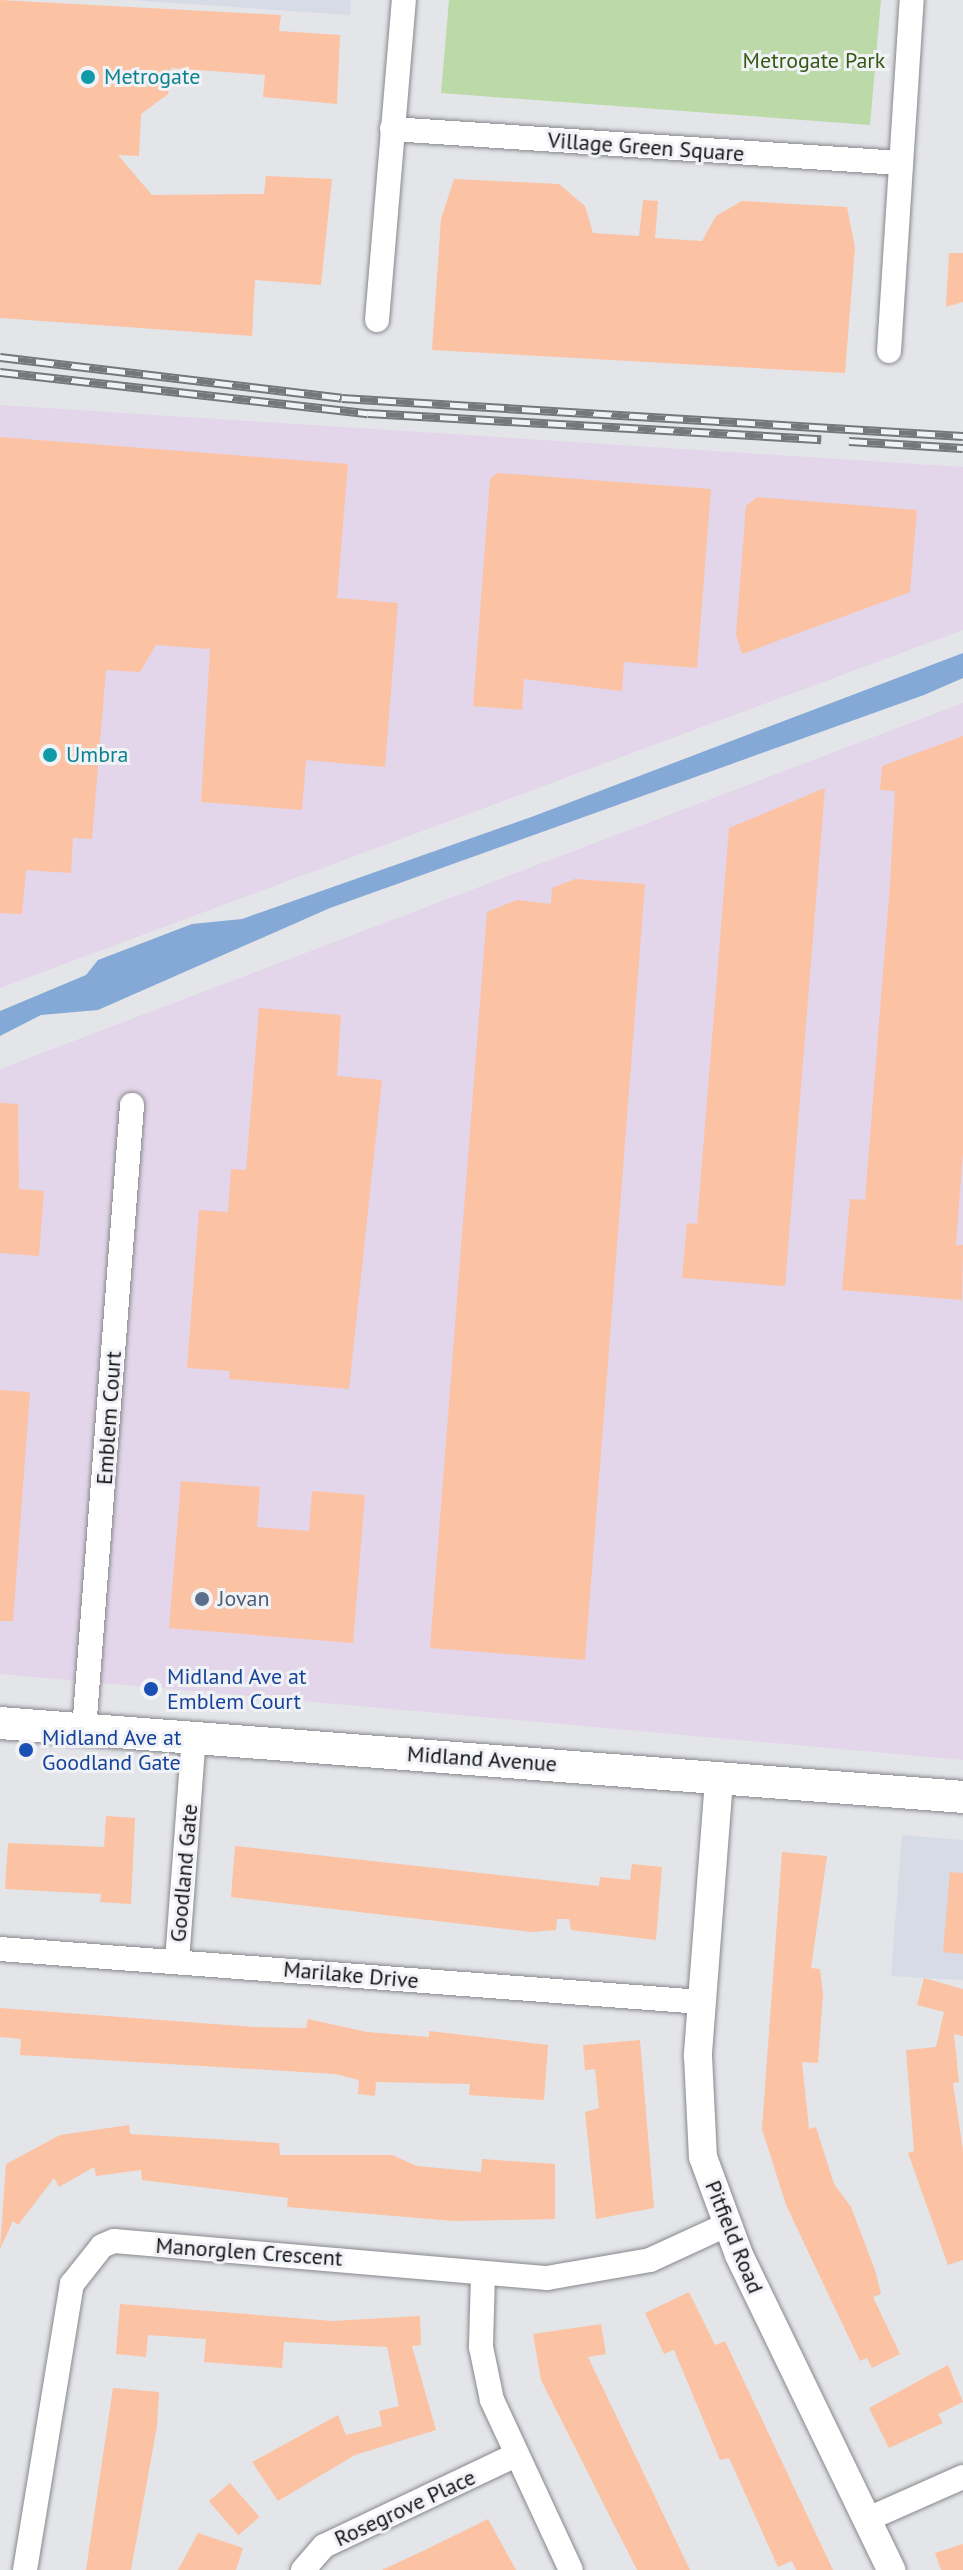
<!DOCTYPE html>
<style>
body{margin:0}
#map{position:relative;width:963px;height:2570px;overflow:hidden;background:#e4e5e9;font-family:"PT Sans",sans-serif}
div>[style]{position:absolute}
.built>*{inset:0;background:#d7dbe6}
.industrial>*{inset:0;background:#e3d6ea}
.green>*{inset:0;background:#bbdaa8}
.water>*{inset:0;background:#84a9d6}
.building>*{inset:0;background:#fbc2a3;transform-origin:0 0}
.roads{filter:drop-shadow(0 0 2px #87888c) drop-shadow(0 0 2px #87888c)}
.minor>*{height:24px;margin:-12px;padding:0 12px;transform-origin:12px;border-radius:12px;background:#fff}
.tertiary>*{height:28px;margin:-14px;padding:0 14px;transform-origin:14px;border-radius:14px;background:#fff}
.secondary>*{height:32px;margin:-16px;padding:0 16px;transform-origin:16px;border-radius:16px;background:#fff}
.rail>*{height:9px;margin-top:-4.5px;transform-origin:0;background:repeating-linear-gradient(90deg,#f1f2f6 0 18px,#76777a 0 36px);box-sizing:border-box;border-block:2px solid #76777a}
.dots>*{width:22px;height:22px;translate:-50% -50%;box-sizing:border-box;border:4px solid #f1f2f6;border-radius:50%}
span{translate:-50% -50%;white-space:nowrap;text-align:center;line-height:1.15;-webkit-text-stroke:6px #f1f2f6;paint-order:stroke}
.park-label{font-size:22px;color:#345911}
.culture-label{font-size:22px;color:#0d838f}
.left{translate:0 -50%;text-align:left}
.street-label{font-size:22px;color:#131315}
.service-label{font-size:22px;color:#4e5e75}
.transit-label{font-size:22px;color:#164399}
</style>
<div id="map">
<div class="built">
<div style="clip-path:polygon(130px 0,351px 0,350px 15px)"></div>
<div style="clip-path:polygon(902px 1835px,963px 1840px,963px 1980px,891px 1976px)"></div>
</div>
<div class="industrial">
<div style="clip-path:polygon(0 405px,963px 467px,963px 630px,0 988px)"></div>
<div style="clip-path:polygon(963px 703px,963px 1760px,0 1674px,0 1069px)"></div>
</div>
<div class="green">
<div style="clip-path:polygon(449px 0,881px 0,870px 125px,441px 93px)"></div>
</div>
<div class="water">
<div style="clip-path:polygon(963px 653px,963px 678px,924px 695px,330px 908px,98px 1010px,41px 1015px,0 1036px,0 1011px,86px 975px,98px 960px,192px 924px,242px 919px,534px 816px)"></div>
</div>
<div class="building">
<div style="clip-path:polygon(0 0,281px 15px,279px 31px,340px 35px,337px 104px,263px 97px,265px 75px,171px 68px,168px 94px,141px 114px,139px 156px,118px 155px,152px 195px,264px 194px,266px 176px,332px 179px,321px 285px,255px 280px,252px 336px,0 318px)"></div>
<div style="clip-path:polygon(454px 179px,559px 184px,585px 206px,593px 233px,639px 236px,643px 200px,658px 201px,655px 238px,702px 241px,716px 216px,742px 201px,847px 207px,855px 248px,845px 373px,432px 350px,441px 219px)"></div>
<div style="clip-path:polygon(949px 253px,963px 253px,963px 302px,946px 307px)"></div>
<div style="clip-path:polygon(0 437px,348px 464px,337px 598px,398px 603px,385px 767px,306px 760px,302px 810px,201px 802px,210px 649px,156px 645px,140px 672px,106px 670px,92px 839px,73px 838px,71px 873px,26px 870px,22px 914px,0 913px)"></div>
<div style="clip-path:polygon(497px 473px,711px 489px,697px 668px,624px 662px,622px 691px,524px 679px,522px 710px,473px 706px,490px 479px)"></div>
<div style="clip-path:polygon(757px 497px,917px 510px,910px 592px,742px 654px,736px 635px,746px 506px)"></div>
<div style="clip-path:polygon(963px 736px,963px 1152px,956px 1245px,963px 1245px,962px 1300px,842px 1290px,850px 1199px,865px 1200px,890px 884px,895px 791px,880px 790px,882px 766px)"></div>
<div style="clip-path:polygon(825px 788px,785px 1286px,682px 1278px,687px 1223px,697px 1224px,729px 828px)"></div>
<div style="clip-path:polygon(575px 879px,645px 884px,585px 1660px,430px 1648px,487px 912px,517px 900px,551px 904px,552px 888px)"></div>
<div style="clip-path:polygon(259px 1008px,341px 1015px,337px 1076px,382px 1080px,349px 1389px,229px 1379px,230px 1371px,187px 1368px,199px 1210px,228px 1212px,231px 1169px,246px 1170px)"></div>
<div style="clip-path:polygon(0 1103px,18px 1104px,19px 1189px,44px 1191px,39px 1256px,0 1253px)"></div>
<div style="clip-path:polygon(0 1390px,30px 1392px,13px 1621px,0 1621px)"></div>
<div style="clip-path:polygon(181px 1481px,260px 1487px,257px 1527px,309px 1531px,312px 1491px,365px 1495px,353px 1643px,169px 1628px)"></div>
<div style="clip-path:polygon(106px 1816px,135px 1818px,131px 1904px,100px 1902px,101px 1894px,5px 1889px,8px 1843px,104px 1847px)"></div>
<div style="clip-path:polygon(235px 1846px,599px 1886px,600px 1877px,630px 1880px,632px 1864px,662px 1867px,656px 1940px,571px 1930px,569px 1919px,557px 1919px,556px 1930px,532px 1932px,231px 1897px)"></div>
<div style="clip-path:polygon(782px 1852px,827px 1856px,811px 1968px,820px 1969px,823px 1993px,818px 2063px,802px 2062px,809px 2129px,816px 2127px,834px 2184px,851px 2207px,875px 2270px,881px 2294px,873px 2297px,900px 2354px,872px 2368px,867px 2358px,860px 2361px,786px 2205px,762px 2129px)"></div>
<div style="clip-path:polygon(950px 1872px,963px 1873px,963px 1954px,943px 1952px)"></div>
<div style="clip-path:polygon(924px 1978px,963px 1989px,963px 2036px,954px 2034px,959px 2082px,953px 2083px,963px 2150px,963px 2260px,948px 2265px,908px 2153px,914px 2151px,906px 2050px,936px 2047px,944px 2012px,917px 2005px)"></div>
<div style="clip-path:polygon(0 2008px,254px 2027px,306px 2028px,308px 2019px,367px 2032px,429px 2037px,429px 2031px,548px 2045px,544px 2100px,469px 2095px,470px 2084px,376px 2082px,375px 2096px,358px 2094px,359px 2080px,335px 2074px,20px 2055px,21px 2039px,0 2037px)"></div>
<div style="clip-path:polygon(640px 2040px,654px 2208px,596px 2219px,585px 2112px,599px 2108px,595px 2069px,585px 2070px,583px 2045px)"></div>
<div style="clip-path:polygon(129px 2125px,130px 2134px,279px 2143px,280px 2155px,392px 2155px,417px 2166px,481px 2172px,482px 2159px,555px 2164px,555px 2219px,454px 2221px,287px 2207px,288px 2198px,142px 2180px,141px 2170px,96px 2176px,94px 2167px,59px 2187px,54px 2178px,18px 2225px,13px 2221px,0 2249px,6px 2164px,60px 2135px)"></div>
<div style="clip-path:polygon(689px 2292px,715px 2345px,725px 2341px,833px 2570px,796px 2570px,792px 2561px,778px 2567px,729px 2458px,720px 2460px,674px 2350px,664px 2354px,645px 2313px)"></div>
<div style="clip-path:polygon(120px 2304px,333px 2321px,420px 2316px,421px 2345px,412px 2346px,436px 2430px,355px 2455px,278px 2501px,252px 2462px,338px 2415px,346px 2435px,382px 2426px,379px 2411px,399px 2406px,387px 2347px,284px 2342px,282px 2368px,204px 2362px,206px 2339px,148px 2335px,146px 2357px,116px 2354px)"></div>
<div style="clip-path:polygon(601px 2324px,606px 2354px,588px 2357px,690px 2570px,637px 2570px,541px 2380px,533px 2334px)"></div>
<div style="clip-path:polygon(948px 2365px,963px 2402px,938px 2414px,943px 2423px,889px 2448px,869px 2408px)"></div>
<div style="clip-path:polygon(113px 2388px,159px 2392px,157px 2426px,131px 2570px,86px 2570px)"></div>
<div style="left:230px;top:2483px;width:45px;height:28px;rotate:49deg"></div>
<div style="clip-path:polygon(488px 2519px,516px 2570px,382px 2570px,425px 2550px)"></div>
<div style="clip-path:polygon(198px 2533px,243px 2548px,236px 2570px,178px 2570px)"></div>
<div style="clip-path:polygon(963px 2544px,963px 2570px,941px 2570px,935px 2553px)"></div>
</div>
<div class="roads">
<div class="minor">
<div style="left:392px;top:129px;width:509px;rotate:3.83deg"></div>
<div style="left:377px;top:320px;width:321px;rotate:-85.2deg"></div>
<div style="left:889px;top:351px;width:352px;rotate:-86.3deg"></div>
<div style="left:84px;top:1730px;width:627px;rotate:-85.61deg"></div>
<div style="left:0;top:1949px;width:704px;rotate:4.32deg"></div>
<div style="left:177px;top:1961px;width:225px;rotate:-85.7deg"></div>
<div style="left:483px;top:2274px;width:73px;rotate:91.6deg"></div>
<div style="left:481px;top:2347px;width:54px;rotate:78.3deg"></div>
<div style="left:492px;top:2400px;width:187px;rotate:65.1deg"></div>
<div style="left:868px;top:2519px;width:104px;rotate:-23.9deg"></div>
<div style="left:25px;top:2570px;width:290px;rotate:-80.7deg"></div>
<div style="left:72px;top:2284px;width:48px;rotate:-51.7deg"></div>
<div style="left:102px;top:2246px;width:13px;rotate:-23deg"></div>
<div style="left:114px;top:2241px;width:435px;rotate:4.9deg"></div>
<div style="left:547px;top:2278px;width:105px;rotate:-9.9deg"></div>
<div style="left:650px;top:2260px;width:84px;rotate:-24.7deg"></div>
<div style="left:303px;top:2570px;width:32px;rotate:-49deg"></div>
<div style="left:324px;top:2546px;width:212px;rotate:-25.4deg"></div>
</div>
<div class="tertiary">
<div style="left:719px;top:1780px;width:277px;rotate:94.4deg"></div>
<div style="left:698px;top:2056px;width:101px;rotate:87.2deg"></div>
<div style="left:703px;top:2157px;width:104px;rotate:69.8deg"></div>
<div style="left:739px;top:2255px;width:350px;rotate:64.2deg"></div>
</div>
<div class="secondary">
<div style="left:0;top:1723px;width:966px;rotate:4.39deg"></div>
</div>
</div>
<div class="rail">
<div style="left:0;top:357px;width:344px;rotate:6.8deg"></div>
<div style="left:342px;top:398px;width:622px;rotate:3.5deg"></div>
<div style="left:0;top:372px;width:370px;rotate:6.4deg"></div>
<div style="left:368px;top:413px;width:454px;rotate:3.3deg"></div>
<div style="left:849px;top:441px;width:114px;rotate:3.5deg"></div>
</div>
<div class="dots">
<div style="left:88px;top:77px;background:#0f9aa8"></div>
<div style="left:50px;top:755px;background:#0f9aa8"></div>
<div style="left:202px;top:1599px;background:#5c6f8a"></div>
<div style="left:151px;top:1689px;background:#1a4fb4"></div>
<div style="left:26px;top:1750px;background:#1a4fb4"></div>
</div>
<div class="park-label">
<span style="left:814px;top:61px">Metrogate Park</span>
</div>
<div class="culture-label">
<span class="left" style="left:104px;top:77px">Metrogate</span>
<span class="left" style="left:66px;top:755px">Umbra</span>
</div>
<div class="street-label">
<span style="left:646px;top:147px;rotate:4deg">Village Green Square</span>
<span style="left:109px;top:1418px;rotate:-86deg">Emblem Court</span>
<span style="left:482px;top:1759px;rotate:4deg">Midland Avenue</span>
<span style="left:184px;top:1873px;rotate:-85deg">Goodland Gate</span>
<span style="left:351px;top:1975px;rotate:5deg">Marilake Drive</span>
<span style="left:734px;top:2237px;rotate:68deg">Pitfield Road</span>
<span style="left:249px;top:2252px;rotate:4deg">Manorglen Crescent</span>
<span style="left:405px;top:2508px;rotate:-25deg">Rosegrove Place</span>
</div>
<div class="service-label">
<span class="left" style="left:218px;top:1599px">Jovan</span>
</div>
<div class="transit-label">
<span class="left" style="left:167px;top:1689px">Midland Ave at<br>Emblem Court</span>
<span class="left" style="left:42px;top:1750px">Midland Ave at<br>Goodland Gate</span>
</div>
</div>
